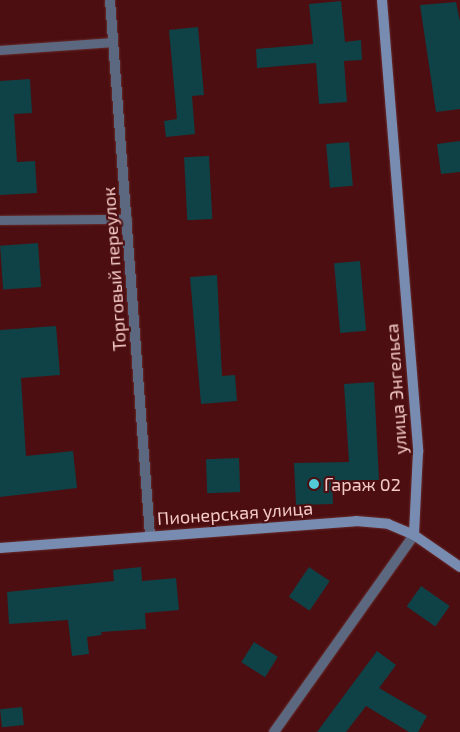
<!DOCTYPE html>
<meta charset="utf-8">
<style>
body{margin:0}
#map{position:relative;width:460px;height:732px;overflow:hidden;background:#4c0e10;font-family:"Exo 2",sans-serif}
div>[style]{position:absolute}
.building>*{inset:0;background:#0f4247;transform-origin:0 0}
.roads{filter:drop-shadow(0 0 1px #672c2d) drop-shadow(0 0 1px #672c2d)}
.lane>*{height:9px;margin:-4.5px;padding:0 4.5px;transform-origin:4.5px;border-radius:4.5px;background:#5c6880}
.street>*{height:10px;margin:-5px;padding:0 5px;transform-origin:5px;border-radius:5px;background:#5c6880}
.secondary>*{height:10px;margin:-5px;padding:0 5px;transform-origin:5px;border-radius:5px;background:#788cb2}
.dots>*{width:14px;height:14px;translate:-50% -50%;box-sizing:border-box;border:2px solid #4c0e10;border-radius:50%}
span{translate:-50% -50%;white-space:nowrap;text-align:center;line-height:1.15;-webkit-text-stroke:4px #4c0e10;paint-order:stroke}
.street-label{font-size:18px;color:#f3cac7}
.poi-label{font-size:18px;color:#f3cac7}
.left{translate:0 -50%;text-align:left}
</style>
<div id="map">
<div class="building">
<div style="clip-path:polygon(341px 1px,345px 42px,361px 40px,362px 60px,344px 61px,347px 102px,319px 104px,316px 63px,257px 68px,256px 49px,313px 44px,309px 4px)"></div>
<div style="clip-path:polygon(456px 2px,460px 21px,460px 109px,436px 112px,420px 5px)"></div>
<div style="clip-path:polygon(198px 27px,204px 95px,192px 96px,195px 134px,166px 137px,164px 121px,177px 119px,169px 30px)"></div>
<div style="clip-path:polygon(30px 79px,32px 113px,14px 114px,17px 162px,35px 161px,37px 193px,0 195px,0 81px)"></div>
<div style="clip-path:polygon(460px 141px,460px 172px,441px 174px,437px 144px)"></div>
<div style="left:349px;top:142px;width:44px;height:23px;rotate:85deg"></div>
<div style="left:209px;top:156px;width:63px;height:25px;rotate:87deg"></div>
<div style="left:38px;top:243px;width:44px;height:38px;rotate:86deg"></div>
<div style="left:360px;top:261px;width:70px;height:26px;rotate:85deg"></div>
<div style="clip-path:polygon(217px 275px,222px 376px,235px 375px,237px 401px,201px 404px,190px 277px)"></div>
<div style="clip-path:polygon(56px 326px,60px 375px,21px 378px,26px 456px,73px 451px,77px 488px,0 497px,0 330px)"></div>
<div style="clip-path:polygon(374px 382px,379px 480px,332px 481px,333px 504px,296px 505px,294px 463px,349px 462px,344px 384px)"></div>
<div style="left:239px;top:458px;width:34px;height:33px;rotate:88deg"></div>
<div style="clip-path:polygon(141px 567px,142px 581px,176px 578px,179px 610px,145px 613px,146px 629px,101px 632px,102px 635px,87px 637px,89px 654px,72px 656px,68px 620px,9px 624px,7px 592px,114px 581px,113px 570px)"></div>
<div style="left:309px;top:567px;width:25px;height:36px;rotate:34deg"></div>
<div style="left:421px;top:586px;width:35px;height:25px;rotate:35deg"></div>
<div style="left:254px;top:642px;width:28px;height:24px;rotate:32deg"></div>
<div style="clip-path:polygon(377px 651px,396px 665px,379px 688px,427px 716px,418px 732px,409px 732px,366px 706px,346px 732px,317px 732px)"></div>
<div style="left:22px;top:707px;width:18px;height:22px;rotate:84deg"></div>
</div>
<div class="roads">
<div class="lane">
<div style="left:0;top:50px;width:113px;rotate:-4deg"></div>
<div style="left:0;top:220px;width:127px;rotate:-0.5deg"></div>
</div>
<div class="street">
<div style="left:110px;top:0;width:537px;rotate:85.73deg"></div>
<div style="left:274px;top:732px;width:242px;rotate:-54.6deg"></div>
</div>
<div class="secondary">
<div style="left:382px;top:0;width:453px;rotate:85.4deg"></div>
<div style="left:418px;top:452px;width:83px;rotate:92.8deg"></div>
<div style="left:0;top:548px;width:357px;rotate:-4.3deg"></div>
<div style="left:356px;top:521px;width:32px;rotate:5deg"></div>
<div style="left:388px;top:524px;width:28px;rotate:23deg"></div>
<div style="left:414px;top:535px;width:56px;rotate:34.8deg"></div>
</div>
</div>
<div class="dots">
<div style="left:314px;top:484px;background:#52cbd7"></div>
</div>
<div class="street-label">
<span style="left:114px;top:269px;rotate:-94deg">Торговый переулок</span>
<span style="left:396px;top:389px;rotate:-94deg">улица Энгельса</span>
<span style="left:235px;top:513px;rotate:-4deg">Пионерская улица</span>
</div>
<div class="poi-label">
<span class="left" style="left:324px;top:484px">Гараж 02</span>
</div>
</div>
